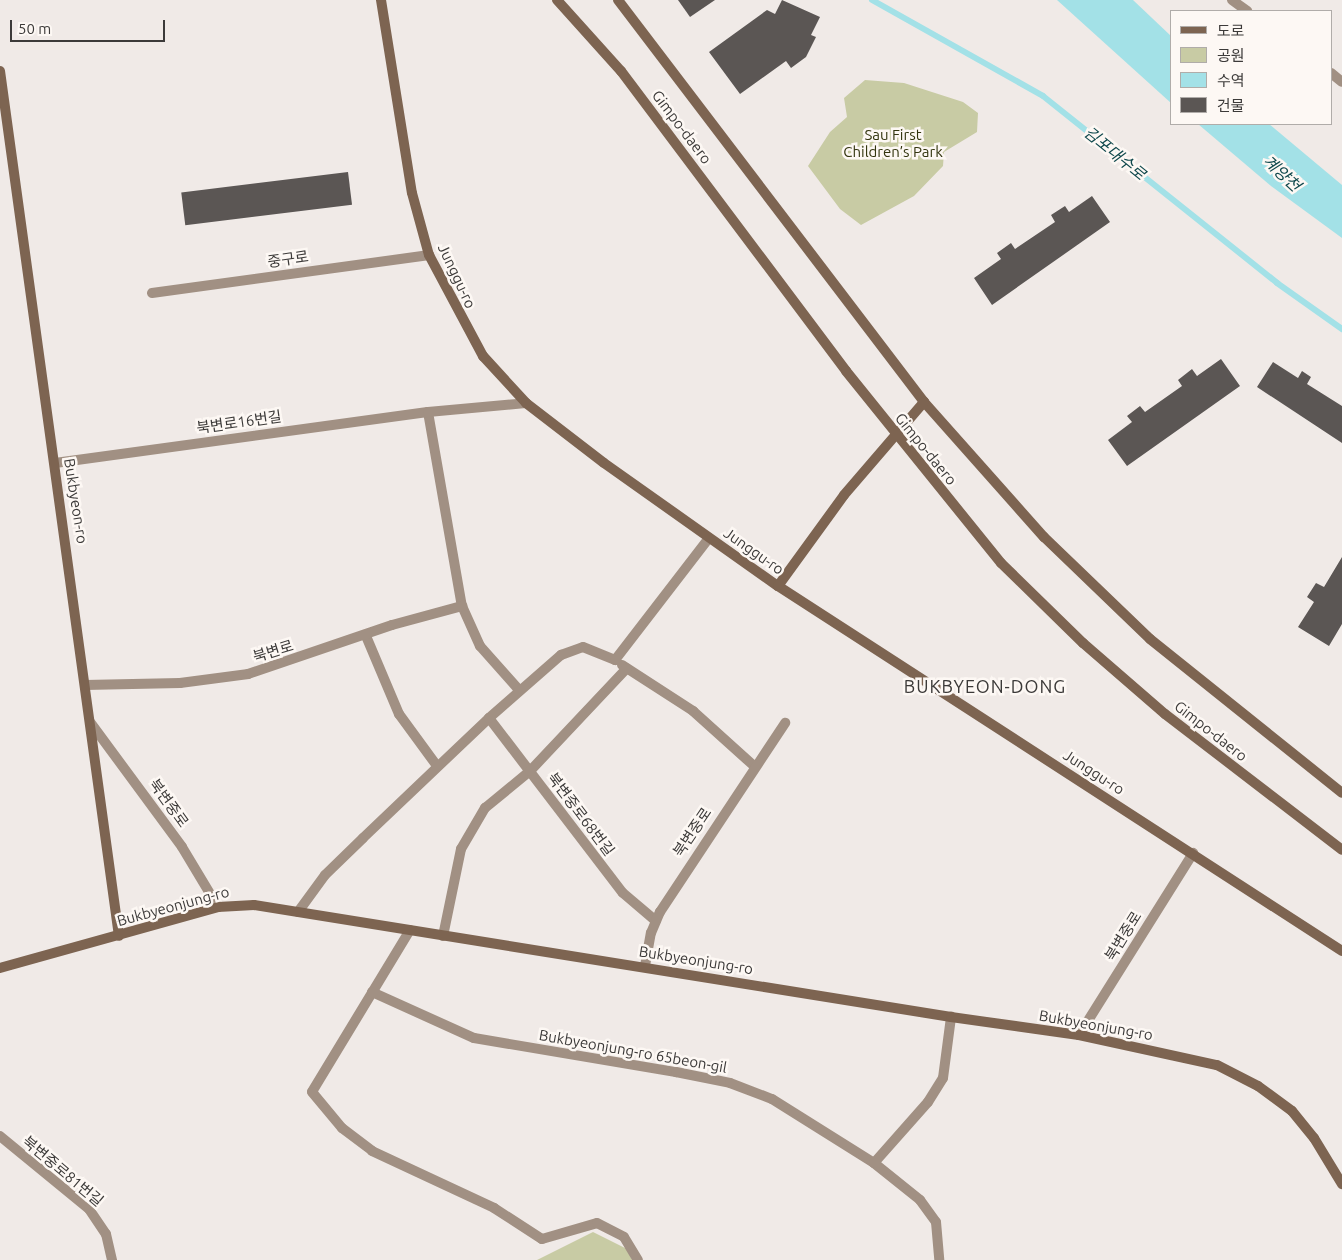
<!DOCTYPE html>
<meta charset="utf-8">
<style>
body{margin:0}
#map{position:relative;width:1342px;height:1260px;overflow:hidden;background:#f0eae7;font-family:Ubuntu,"Noto Sans KR",sans-serif}
div>[style]{position:absolute}
.green>*{inset:0;background:#c8cba4}
.water>*{inset:0;background:#a3e1e7}
.stream>*{height:6px;margin:-3px;padding:0 3px;transform-origin:3px;border-radius:3px;background:#a3e1e7}
.building>*{inset:0;background:#5b5654;transform-origin:0 0}
.lane>*{height:10px;margin:-5px;padding:0 5px;transform-origin:5px;border-radius:5px;background:#a19083}
.street>*{height:10px;margin:-5px;padding:0 5px;transform-origin:5px;border-radius:5px;background:#a19083}
.secondary>*{height:10px;margin:-5px;padding:0 5px;transform-origin:5px;border-radius:5px;background:#7d6451}
span{translate:-50% -50%;white-space:nowrap;text-align:center;line-height:1.15;-webkit-text-stroke:5px #fdf8f4;paint-order:stroke}
.street-label{font-size:15px;color:#3c3a39}
.park-label{font-size:15px;color:#33350f}
.water-label{font-size:16px;color:#0f484c;font-style:italic}
.quarter-label{font-size:18px;color:#3c3a39;letter-spacing:1px}
.legend{position:absolute;left:1170px;top:10px;width:162px;height:115px;box-sizing:border-box;background:#fdf8f4;border:1px solid #b0aca9;margin:0;padding:6px 9px;list-style:none;font-size:15px;color:#3c3a39}
.legend li{display:flex;align-items:center;gap:10px;height:25px}
.legend b{width:25px;border:1px solid #b0aca9}
.scale{position:absolute;left:10px;top:20px;width:155px;height:22px;box-sizing:border-box;border:2px solid #3c3a39;border-top:0;padding-left:6px;font-size:15px;line-height:18px;white-space:nowrap;color:#3c3a39;-webkit-text-stroke:4px #fdf8f4;paint-order:stroke}
</style>
<div id="map">
<div class="green">
<div style="clip-path:polygon(865px 80px,904px 83px,963px 102px,978px 113px,977px 132px,944px 152px,943px 166px,914px 196px,861px 225px,840px 209px,808px 166px,830px 132px,847px 117px,844px 98px)"></div>
<div style="clip-path:polygon(593px 1232px,627px 1249px,632px 1260px,537px 1260px)"></div>
</div>
<div class="water">
<div style="clip-path:polygon(1057px 0,1133px 0,1171px 36px,1171px 103px)"></div>
<div style="clip-path:polygon(1198px 124px,1269px 124px,1342px 185px,1342px 238px,1271px 186px)"></div>
</div>
<div class="stream">
<div style="left:872px;top:0;width:196px;rotate:29.3deg"></div>
<div style="left:1043px;top:96px;width:300px;rotate:38.6deg"></div>
<div style="left:1277px;top:283px;width:80px;rotate:35.3deg"></div>
</div>
<div class="building">
<div style="clip-path:polygon(678px 0,715px 0,690px 17px)"></div>
<div style="clip-path:polygon(782px 0,820px 17px,811px 35px,816px 37px,806px 57px,791px 68px,786px 61px,740px 94px,709px 52px,767px 10px,775px 14px)"></div>
<div style="left:348px;top:172px;width:33px;height:168px;rotate:83deg"></div>
<div style="clip-path:polygon(1092px 196px,1110px 222px,992px 305px,974px 278px,1001px 259px,997px 253px,1011px 243px,1015px 249px,1055px 222px,1051px 215px,1065px 206px,1069px 212px)"></div>
<div style="clip-path:polygon(1221px 359px,1240px 386px,1127px 466px,1108px 440px,1132px 422px,1127px 416px,1140px 406px,1145px 412px,1182px 386px,1178px 380px,1192px 369px,1197px 376px)"></div>
<div style="clip-path:polygon(1273px 362px,1298px 378px,1302px 371px,1311px 377px,1307px 384px,1342px 406px,1342px 443px,1257px 387px)"></div>
<div style="clip-path:polygon(1342px 557px,1342px 624px,1329px 646px,1298px 627px,1314px 602px,1307px 597px,1316px 583px,1324px 587px)"></div>
</div>
<div class="lane">
<div style="left:428px;top:412px;width:197px;rotate:80.1deg"></div>
<div style="left:462px;top:606px;width:44px;rotate:65.8deg"></div>
<div style="left:480px;top:646px;width:59px;rotate:48.4deg"></div>
<div style="left:366px;top:636px;width:85px;rotate:67.1deg"></div>
<div style="left:399px;top:714px;width:64px;rotate:53.8deg"></div>
<div style="left:622px;top:665px;width:85px;rotate:32.9deg"></div>
<div style="left:693px;top:711px;width:82px;rotate:42deg"></div>
<div style="left:85px;top:685px;width:95px;rotate:-1.2deg"></div>
<div style="left:180px;top:683px;width:69px;rotate:-7.5deg"></div>
<div style="left:248px;top:674px;width:152px;rotate:-18.8deg"></div>
<div style="left:392px;top:625px;width:73px;rotate:-15.2deg"></div>
<div style="left:489px;top:718px;width:220px;rotate:52.6deg"></div>
<div style="left:623px;top:893px;width:43px;rotate:40.3deg"></div>
<div style="left:298px;top:912px;width:46px;rotate:-53.9deg"></div>
<div style="left:325px;top:875px;width:53px;rotate:-44.2deg"></div>
<div style="left:363px;top:838px;width:174px;rotate:-43.6deg"></div>
<div style="left:489px;top:718px;width:96px;rotate:-41.2deg"></div>
<div style="left:561px;top:655px;width:23px;rotate:-20deg"></div>
<div style="left:583px;top:647px;width:35px;rotate:22deg"></div>
<div style="left:615px;top:660px;width:154px;rotate:-52.4deg"></div>
<div style="left:410px;top:930px;width:189px;rotate:121.2deg"></div>
<div style="left:312px;top:1092px;width:47px;rotate:50.2deg"></div>
<div style="left:342px;top:1128px;width:38px;rotate:37deg"></div>
<div style="left:372px;top:1151px;width:135px;rotate:25deg"></div>
<div style="left:494px;top:1208px;width:57px;rotate:32.9deg"></div>
<div style="left:542px;top:1239px;width:57px;rotate:-16.2deg"></div>
<div style="left:597px;top:1223px;width:30px;rotate:27deg"></div>
<div style="left:624px;top:1237px;width:27px;rotate:59deg"></div>
<div style="left:443px;top:936px;width:89px;rotate:-78.3deg"></div>
<div style="left:461px;top:849px;width:48px;rotate:-59.7deg"></div>
<div style="left:485px;top:808px;width:58px;rotate:-39.4deg"></div>
<div style="left:530px;top:771px;width:141px;rotate:-46.7deg"></div>
<div style="left:645px;top:966px;width:34px;rotate:-80deg"></div>
<div style="left:651px;top:933px;width:23px;rotate:-67deg"></div>
<div style="left:660px;top:912px;width:227px;rotate:-56.5deg"></div>
<div style="left:372px;top:992px;width:112px;rotate:24.3deg"></div>
<div style="left:474px;top:1038px;width:205px;rotate:9.6deg"></div>
<div style="left:676px;top:1072px;width:55px;rotate:11.5deg"></div>
<div style="left:730px;top:1083px;width:45px;rotate:20.9deg"></div>
<div style="left:772px;top:1099px;width:120px;rotate:32.1deg"></div>
<div style="left:874px;top:1163px;width:59px;rotate:38.8deg"></div>
<div style="left:920px;top:1200px;width:27px;rotate:54deg"></div>
<div style="left:936px;top:1222px;width:38px;rotate:85deg"></div>
<div style="left:0;top:1136px;width:115px;rotate:39.4deg"></div>
<div style="left:89px;top:1209px;width:30px;rotate:56deg"></div>
<div style="left:106px;top:1234px;width:27px;rotate:77deg"></div>
<div style="left:874px;top:1163px;width:81px;rotate:-48.5deg"></div>
<div style="left:928px;top:1102px;width:28px;rotate:-58deg"></div>
<div style="left:943px;top:1078px;width:62px;rotate:-82.5deg"></div>
</div>
<div class="street">
<div style="left:1232px;top:0;width:19px;rotate:36deg"></div>
<div style="left:1331px;top:73px;width:14px;rotate:39deg"></div>
<div style="left:152px;top:293px;width:280px;rotate:-7.8deg"></div>
<div style="left:55px;top:463px;width:376px;rotate:-7.8deg"></div>
<div style="left:428px;top:412px;width:98px;rotate:-5.2deg"></div>
<div style="left:90px;top:722px;width:155px;rotate:53.6deg"></div>
<div style="left:182px;top:847px;width:70px;rotate:59deg"></div>
<div style="left:1079px;top:1035px;width:215px;rotate:-57.9deg"></div>
</div>
<div class="secondary">
<div style="left:381px;top:0;width:195px;rotate:80.9deg"></div>
<div style="left:412px;top:193px;width:64px;rotate:74.7deg"></div>
<div style="left:429px;top:255px;width:115px;rotate:61.9deg"></div>
<div style="left:483px;top:356px;width:64px;rotate:47.5deg"></div>
<div style="left:526px;top:403px;width:98px;rotate:37.6deg"></div>
<div style="left:604px;top:463px;width:213px;rotate:35.3deg"></div>
<div style="left:778px;top:586px;width:672px;rotate:32.91deg"></div>
<div style="left:557px;top:0;width:96px;rotate:48deg"></div>
<div style="left:621px;top:71px;width:375px;rotate:53.1deg"></div>
<div style="left:846px;top:371px;width:247px;rotate:51.1deg"></div>
<div style="left:1001px;top:563px;width:115px;rotate:44.3deg"></div>
<div style="left:1083px;top:643px;width:108px;rotate:40.9deg"></div>
<div style="left:1165px;top:714px;width:223px;rotate:37.5deg"></div>
<div style="left:618px;top:0;width:505px;rotate:52.72deg"></div>
<div style="left:924px;top:402px;width:181px;rotate:48.4deg"></div>
<div style="left:1044px;top:537px;width:147px;rotate:43.9deg"></div>
<div style="left:1150px;top:639px;width:246px;rotate:38.7deg"></div>
<div style="left:0;top:71px;width:873px;rotate:82.17deg"></div>
<div style="left:778px;top:586px;width:112px;rotate:-54deg"></div>
<div style="left:844px;top:495px;width:123px;rotate:-49.3deg"></div>
<div style="left:0;top:968px;width:226px;rotate:-15.6deg"></div>
<div style="left:218px;top:907px;width:36px;rotate:-3deg"></div>
<div style="left:254px;top:905px;width:706px;rotate:9.13deg"></div>
<div style="left:951px;top:1017px;width:129px;rotate:8deg"></div>
<div style="left:1079px;top:1035px;width:141px;rotate:12.3deg"></div>
<div style="left:1217px;top:1065px;width:46px;rotate:27.1deg"></div>
<div style="left:1258px;top:1086px;width:42px;rotate:36.3deg"></div>
<div style="left:1292px;top:1111px;width:35px;rotate:51deg"></div>
<div style="left:1314px;top:1138px;width:54px;rotate:58.7deg"></div>
</div>
<div class="street-label">
<span style="left:682px;top:127px;rotate:53deg">Gimpo-daero</span>
<span style="left:288px;top:259px;rotate:-8deg">중구로</span>
<span style="left:457px;top:276px;rotate:65deg">Junggu-ro</span>
<span style="left:239px;top:422px;rotate:-8deg">북변로16번길</span>
<span style="left:926px;top:449px;rotate:51deg">Gimpo-daero</span>
<span style="left:76px;top:501px;rotate:81deg">Bukbyeon-ro</span>
<span style="left:754px;top:551px;rotate:35deg">Junggu-ro</span>
<span style="left:273px;top:651px;rotate:-17deg">북변로</span>
<span style="left:1211px;top:731px;rotate:38deg">Gimpo-daero</span>
<span style="left:1094px;top:772px;rotate:33deg">Junggu-ro</span>
<span style="left:169px;top:803px;rotate:54deg">북변중로</span>
<span style="left:581px;top:814px;rotate:53deg">북변중로68번길</span>
<span style="left:692px;top:832px;rotate:-56deg">북변중로</span>
<span style="left:173px;top:906px;rotate:-15deg">Bukbyeonjung-ro</span>
<span style="left:1123px;top:936px;rotate:-58deg">북변중로</span>
<span style="left:696px;top:960px;rotate:9deg">Bukbyeonjung-ro</span>
<span style="left:1096px;top:1025px;rotate:10deg">Bukbyeonjung-ro</span>
<span style="left:633px;top:1051px;rotate:10deg">Bukbyeonjung-ro 65beon-gil</span>
<span style="left:63px;top:1171px;rotate:40deg">북변중로81번길</span>
</div>
<div class="park-label">
<span style="left:893px;top:143px">Sau First<br>Children’s Park</span>
</div>
<div class="water-label">
<span style="left:1115px;top:153px;rotate:39deg">김포대수로</span>
<span style="left:1282px;top:173px;rotate:43deg">계양천</span>
</div>
<div class="quarter-label">
<span style="left:985px;top:686px">BUKBYEON-DONG</span>
</div>
<ul class="legend">
<li><b style="height:6px;background:#7d6451"></b>도로</li>
<li><b style="height:14px;background:#c8cba4"></b>공원</li>
<li><b style="height:14px;background:#a3e1e7"></b>수역</li>
<li><b style="height:14px;background:#5b5654"></b>건물</li>
</ul>
<div class="scale">50 m</div>
</div>
